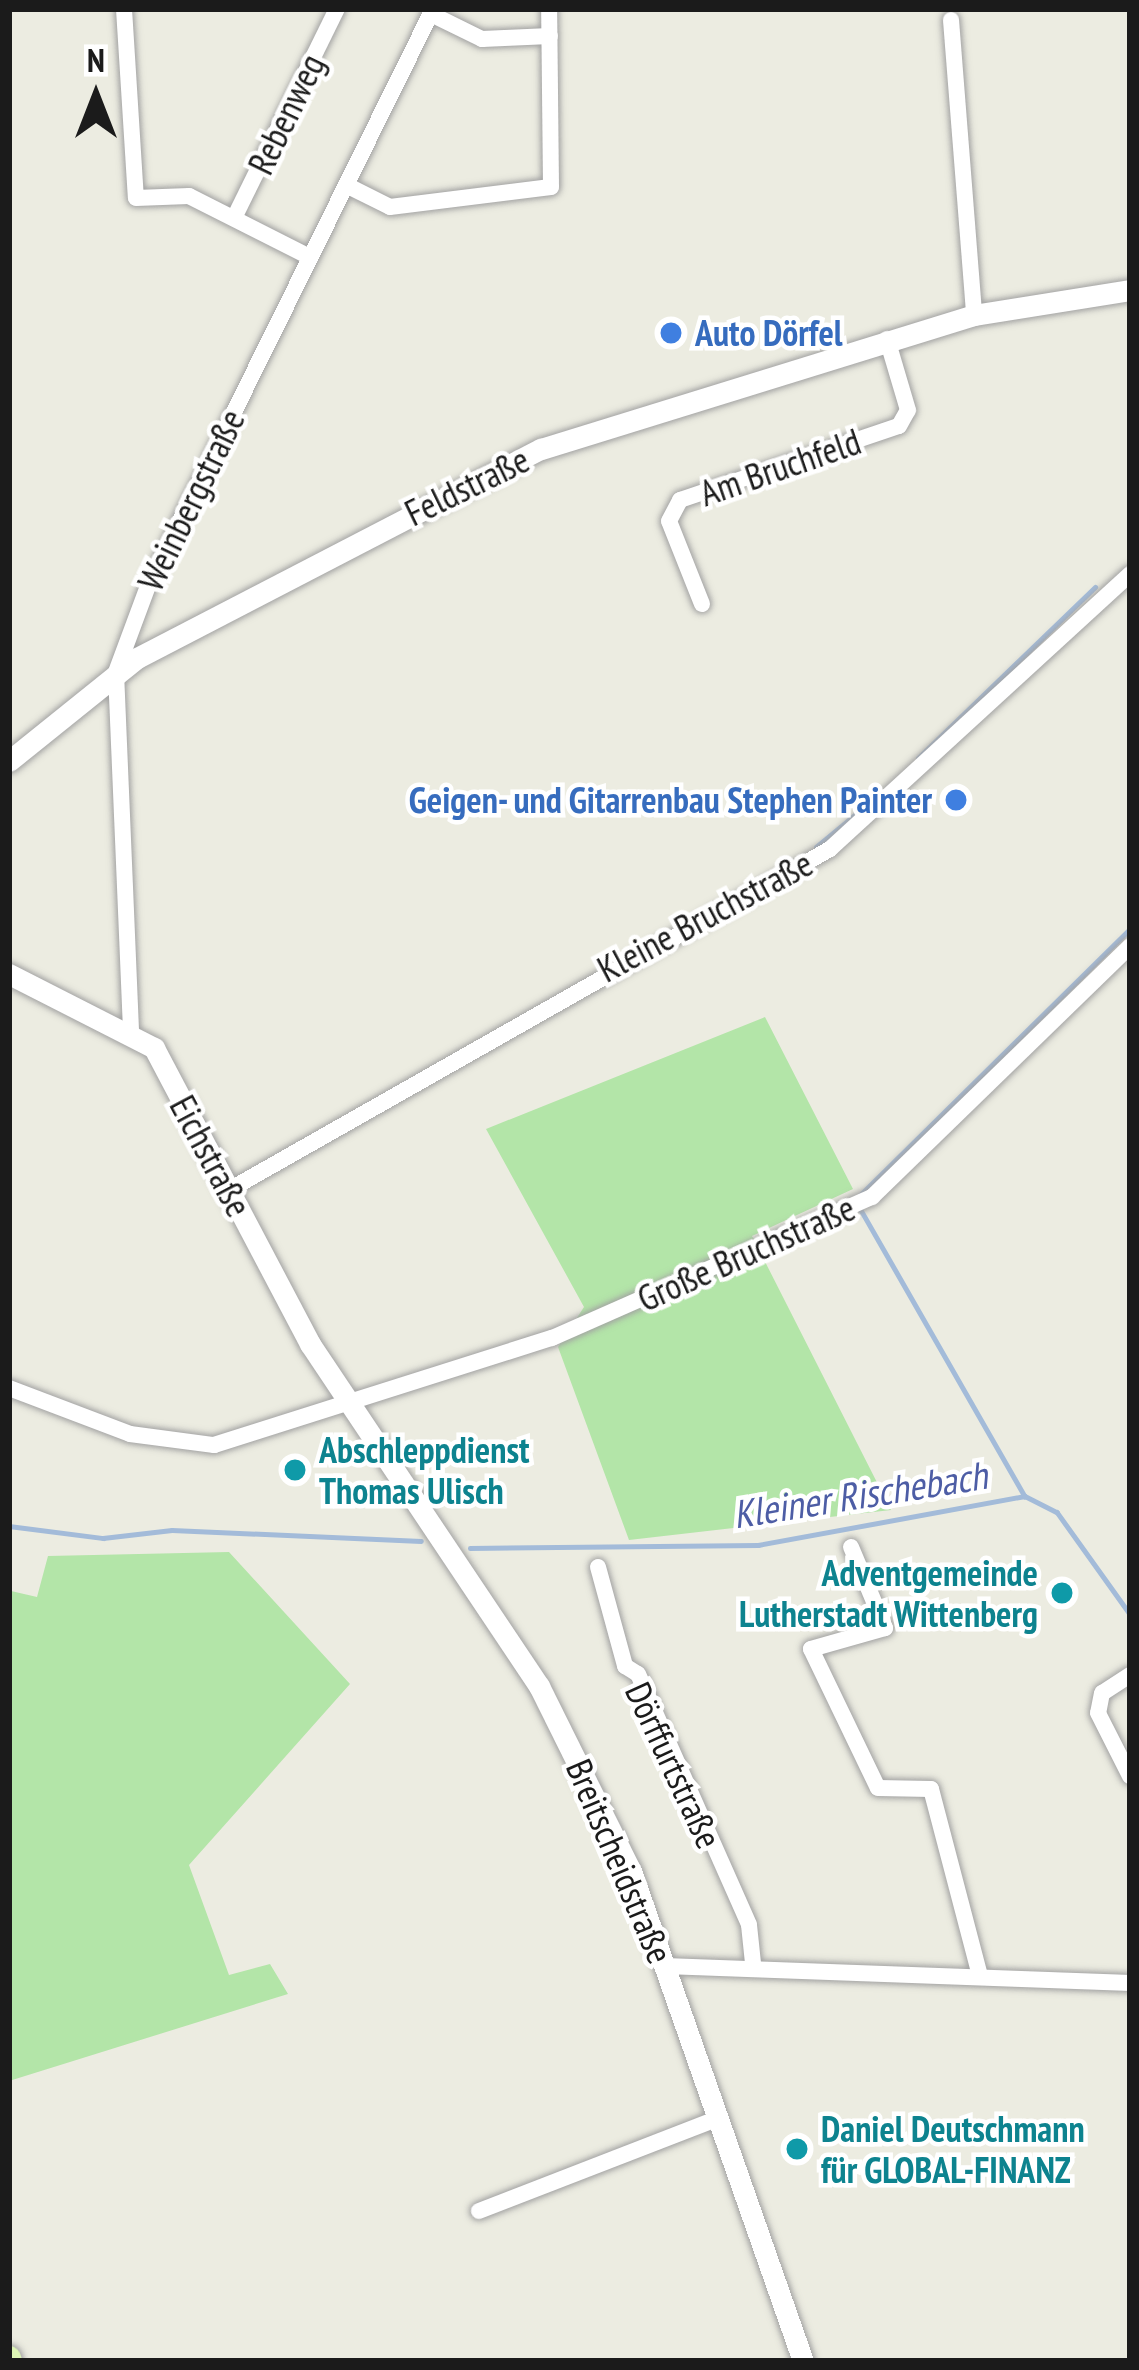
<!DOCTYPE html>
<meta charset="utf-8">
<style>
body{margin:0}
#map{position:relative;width:1139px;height:2370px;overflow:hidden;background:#ecece1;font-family:"PT Sans Narrow",sans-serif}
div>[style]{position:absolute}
.grass>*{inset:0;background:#b3e5a8}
.stream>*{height:4.5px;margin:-2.25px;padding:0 2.25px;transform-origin:2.25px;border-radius:2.25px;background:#a3bbd9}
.roads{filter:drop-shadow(0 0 3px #a2a2a2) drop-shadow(0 0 3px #a2a2a2)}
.minor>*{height:16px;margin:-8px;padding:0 8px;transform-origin:8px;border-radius:8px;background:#fff}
.tertiary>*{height:21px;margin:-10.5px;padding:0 10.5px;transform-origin:10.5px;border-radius:10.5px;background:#fff}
.secondary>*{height:24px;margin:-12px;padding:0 12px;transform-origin:12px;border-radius:12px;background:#def6b6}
.dots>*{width:33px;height:33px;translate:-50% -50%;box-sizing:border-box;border:6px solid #fff;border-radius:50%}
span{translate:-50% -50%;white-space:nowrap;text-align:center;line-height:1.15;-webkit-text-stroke:9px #fff;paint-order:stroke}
.street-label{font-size:36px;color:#1b1b1b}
.shop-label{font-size:36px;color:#366cbe;font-weight:700}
.left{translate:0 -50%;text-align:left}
.right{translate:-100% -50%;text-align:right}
.culture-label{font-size:36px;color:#0d838f;font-weight:700}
.water-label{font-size:39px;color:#4d5da5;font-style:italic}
.frame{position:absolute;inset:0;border:12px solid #1b1b1b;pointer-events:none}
.north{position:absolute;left:36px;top:36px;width:120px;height:120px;-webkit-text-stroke:9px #fff;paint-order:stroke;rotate:0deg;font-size:33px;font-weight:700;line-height:48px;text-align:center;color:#1b1b1b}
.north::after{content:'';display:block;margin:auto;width:42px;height:54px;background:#1b1b1b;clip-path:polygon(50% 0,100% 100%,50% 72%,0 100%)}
</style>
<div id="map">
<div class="grass">
<div style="clip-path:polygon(765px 1017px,853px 1189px,752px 1236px,891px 1510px,629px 1540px,558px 1347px,584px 1307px,486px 1129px)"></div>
<div style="clip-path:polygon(229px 1552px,350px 1684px,189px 1865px,229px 1975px,270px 1964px,288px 1994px,9px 2081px,11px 1591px,37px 1597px,48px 1556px)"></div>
</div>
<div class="stream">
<div style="left:918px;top:758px;width:246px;rotate:-44deg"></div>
<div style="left:816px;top:847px;width:52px;rotate:-39.5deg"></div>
<div style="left:856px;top:1199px;width:385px;rotate:-44.6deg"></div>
<div style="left:861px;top:1210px;width:330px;rotate:60.2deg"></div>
<div style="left:9px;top:1526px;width:95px;rotate:7.3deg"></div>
<div style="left:103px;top:1538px;width:69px;rotate:-6.6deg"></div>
<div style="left:172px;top:1530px;width:249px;rotate:2.5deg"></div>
<div style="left:470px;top:1548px;width:288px;rotate:-0.6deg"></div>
<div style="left:758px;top:1545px;width:271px;rotate:-10.4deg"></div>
<div style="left:1025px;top:1496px;width:36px;rotate:27deg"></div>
<div style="left:1057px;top:1512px;width:125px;rotate:54.4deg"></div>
</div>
<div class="roads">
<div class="minor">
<div style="left:124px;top:9px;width:189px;rotate:86.4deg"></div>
<div style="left:136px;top:198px;width:53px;rotate:-2.2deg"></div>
<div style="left:189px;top:196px;width:136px;rotate:26.8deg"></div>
<div style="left:431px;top:14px;width:57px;rotate:26.1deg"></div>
<div style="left:482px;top:39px;width:68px;rotate:-2.5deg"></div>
<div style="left:951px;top:20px;width:296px;rotate:85.5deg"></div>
<div style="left:346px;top:185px;width:49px;rotate:26.6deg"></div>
<div style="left:390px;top:207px;width:162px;rotate:-7.1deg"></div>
<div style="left:551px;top:187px;width:178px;rotate:-90.6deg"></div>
<div style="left:234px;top:218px;width:233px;rotate:-63.8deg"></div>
<div style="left:702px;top:604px;width:89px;rotate:-111.7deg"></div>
<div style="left:669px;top:521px;width:24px;rotate:-62deg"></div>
<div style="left:680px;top:500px;width:231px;rotate:-18.7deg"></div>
<div style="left:899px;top:426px;width:18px;rotate:-61deg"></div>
<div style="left:908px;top:410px;width:74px;rotate:-106.5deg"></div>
<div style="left:131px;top:1030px;width:358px;rotate:-92.4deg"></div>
<div style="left:116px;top:672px;width:92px;rotate:-69.6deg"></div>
<div style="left:148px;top:586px;width:644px;rotate:-63.71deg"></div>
<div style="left:229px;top:1190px;width:691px;rotate:-29.57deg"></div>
<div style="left:830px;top:849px;width:407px;rotate:-42.5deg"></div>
<div style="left:9px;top:1388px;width:129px;rotate:20.8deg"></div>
<div style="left:130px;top:1434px;width:85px;rotate:7.5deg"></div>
<div style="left:214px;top:1445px;width:355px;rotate:-17.6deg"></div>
<div style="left:552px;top:1338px;width:350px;rotate:-23.8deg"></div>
<div style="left:872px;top:1197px;width:360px;rotate:-44.2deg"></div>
<div style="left:851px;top:1547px;width:88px;rotate:67.2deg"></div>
<div style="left:885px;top:1628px;width:77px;rotate:164.2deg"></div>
<div style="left:811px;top:1649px;width:154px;rotate:64.3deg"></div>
<div style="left:878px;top:1788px;width:53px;rotate:1.1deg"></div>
<div style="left:931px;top:1789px;width:193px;rotate:75.3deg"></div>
<div style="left:598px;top:1567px;width:103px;rotate:74.7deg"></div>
<div style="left:625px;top:1666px;width:15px;rotate:32deg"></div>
<div style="left:638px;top:1674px;width:274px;rotate:66.1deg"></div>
<div style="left:749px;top:1925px;width:39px;rotate:84deg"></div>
<div style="left:1130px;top:1675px;width:33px;rotate:147deg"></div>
<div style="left:1102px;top:1693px;width:20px;rotate:101deg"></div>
<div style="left:1098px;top:1713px;width:71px;rotate:63.1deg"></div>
<div style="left:666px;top:1966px;width:464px;rotate:2.1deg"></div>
<div style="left:479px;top:2211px;width:257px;rotate:-21.2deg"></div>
</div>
<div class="tertiary">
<div style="left:9px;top:761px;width:164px;rotate:-38.8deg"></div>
<div style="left:137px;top:658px;width:455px;rotate:-27.4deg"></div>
<div style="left:541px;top:449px;width:453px;rotate:-17.2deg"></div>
<div style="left:974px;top:315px;width:158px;rotate:-9.1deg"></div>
<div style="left:9px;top:974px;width:163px;rotate:27deg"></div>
<div style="left:154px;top:1048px;width:335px;rotate:62.2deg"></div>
<div style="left:310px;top:1344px;width:412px;rotate:56.2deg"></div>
<div style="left:539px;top:1686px;width:207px;rotate:63.6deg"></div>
<div style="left:631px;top:1871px;width:519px;rotate:70.66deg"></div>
</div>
<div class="secondary">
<div style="left:9px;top:2358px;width:3px;rotate:72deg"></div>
</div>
</div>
<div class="dots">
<div style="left:671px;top:333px;background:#3f7fe0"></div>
<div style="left:956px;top:800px;background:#3f7fe0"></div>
<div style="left:295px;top:1470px;background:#0f9aa8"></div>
<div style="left:1062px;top:1593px;background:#0f9aa8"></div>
<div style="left:797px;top:2149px;background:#0f9aa8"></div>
</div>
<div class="street-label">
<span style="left:286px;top:114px;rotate:-64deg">Rebenweg</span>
<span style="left:780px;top:467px;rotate:-19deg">Am Bruchfeld</span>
<span style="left:467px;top:486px;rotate:-26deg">Feldstraße</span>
<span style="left:191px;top:500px;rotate:-64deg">Weinbergstraße</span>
<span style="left:705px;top:916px;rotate:-28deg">Kleine Bruchstraße</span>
<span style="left:211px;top:1156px;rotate:62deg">Eichstraße</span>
<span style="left:746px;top:1253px;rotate:-24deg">Große Bruchstraße</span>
<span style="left:674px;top:1765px;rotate:65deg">Dörffurtstraße</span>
<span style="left:620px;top:1861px;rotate:67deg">Breitscheidstraße</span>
</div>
<div class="shop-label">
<span class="left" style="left:695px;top:333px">Auto Dörfel</span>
<span class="right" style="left:932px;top:800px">Geigen- und Gitarrenbau Stephen Painter</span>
</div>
<div class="culture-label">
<span class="left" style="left:319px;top:1470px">Abschleppdienst<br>Thomas Ulisch</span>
<span class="right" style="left:1038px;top:1593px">Adventgemeinde<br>Lutherstadt Wittenberg</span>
<span class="left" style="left:821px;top:2149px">Daniel Deutschmann<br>für GLOBAL-FINANZ</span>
</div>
<div class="water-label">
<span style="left:860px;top:1495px;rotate:-9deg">Kleiner Rischebach</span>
</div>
<div class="frame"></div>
<div class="north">N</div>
</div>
